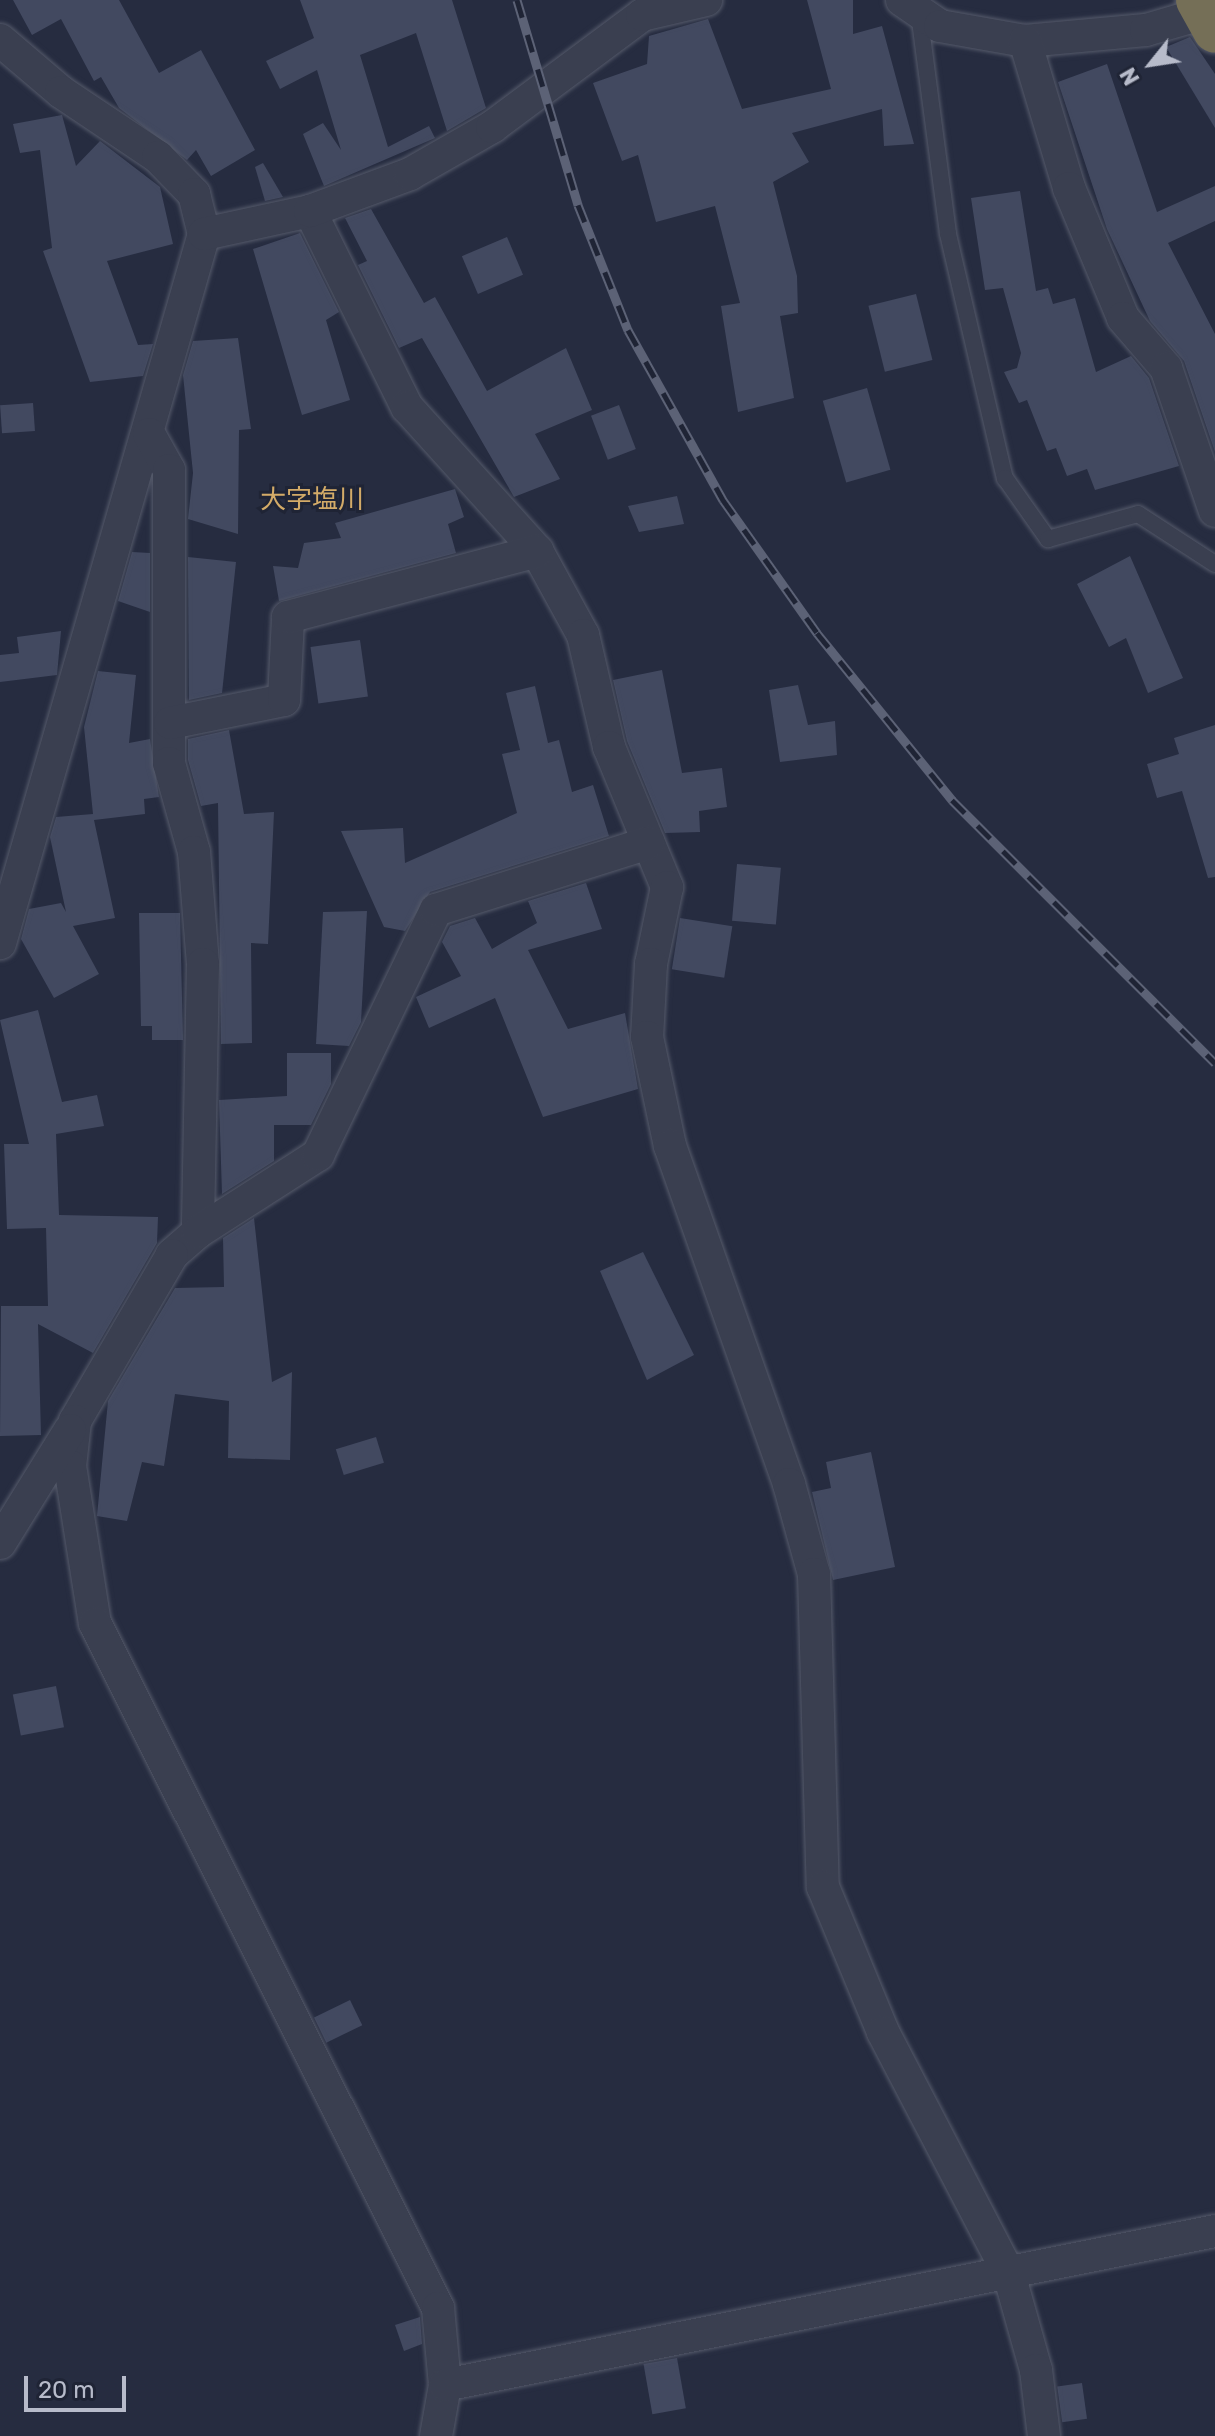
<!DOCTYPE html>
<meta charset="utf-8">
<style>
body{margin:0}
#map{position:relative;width:1215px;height:2436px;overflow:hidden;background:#262c40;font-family:Rubik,"Noto Sans JP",sans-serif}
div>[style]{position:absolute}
.building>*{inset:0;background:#424960;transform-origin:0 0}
.roads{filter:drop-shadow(0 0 2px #555a6a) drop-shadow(0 0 2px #555a6a)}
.lane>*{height:16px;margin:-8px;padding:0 8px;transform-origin:8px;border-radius:8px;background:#3a3f50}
.street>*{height:32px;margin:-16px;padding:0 16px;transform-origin:16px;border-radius:16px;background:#3a3f50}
.highway>*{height:44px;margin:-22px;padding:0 22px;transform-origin:22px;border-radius:22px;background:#756f57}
.rail>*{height:9px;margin-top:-4.5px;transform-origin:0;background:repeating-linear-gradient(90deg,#1f2435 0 18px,#5c6276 0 36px);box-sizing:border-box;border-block:2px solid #5c6276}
span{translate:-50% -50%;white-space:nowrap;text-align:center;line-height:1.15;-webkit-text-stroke:6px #1f2435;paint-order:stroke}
.quarter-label{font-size:26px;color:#d3ab68}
.north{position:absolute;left:1111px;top:24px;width:80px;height:80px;-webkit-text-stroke:6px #1f2435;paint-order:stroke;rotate:240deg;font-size:22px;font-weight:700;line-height:32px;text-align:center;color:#b7bbca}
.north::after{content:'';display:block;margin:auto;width:28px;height:36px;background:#b7bbca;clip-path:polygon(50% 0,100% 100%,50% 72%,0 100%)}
.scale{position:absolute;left:24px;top:2376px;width:102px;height:36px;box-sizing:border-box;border:4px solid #b7bbca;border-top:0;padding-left:10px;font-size:24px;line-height:28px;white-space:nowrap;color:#b7bbca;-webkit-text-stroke:6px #1f2435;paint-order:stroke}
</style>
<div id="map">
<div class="building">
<div style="clip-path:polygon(13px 0,119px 0,159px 73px,201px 50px,255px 150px,211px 176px,196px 150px,187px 160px,119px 108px,101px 77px,94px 81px,61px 19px,32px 35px)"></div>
<div style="clip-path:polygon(300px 0,452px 0,486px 108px,447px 131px,416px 33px,360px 55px,388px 147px,429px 126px,435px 138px,324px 186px,303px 134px,323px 123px,341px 150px,317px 70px,280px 89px,266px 61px,314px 38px)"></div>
<div style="clip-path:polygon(807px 0,853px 0,853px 34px,882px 26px,914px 144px,884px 146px,882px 109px,792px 133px,809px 162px,773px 182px,797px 276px,798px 313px,780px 316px,794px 398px,738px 412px,721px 306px,740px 303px,715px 206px,656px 222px,638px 155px,622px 161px,593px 83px,647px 64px,649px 36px,708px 19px,742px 109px,831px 89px)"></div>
<div style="clip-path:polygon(1190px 37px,1215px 74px,1215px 128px,1166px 47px)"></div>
<div style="clip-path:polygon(1107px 64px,1157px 212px,1215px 186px,1215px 221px,1168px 243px,1215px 334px,1215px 452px,1184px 361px,1150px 321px,1107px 229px,1058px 82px)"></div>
<div style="clip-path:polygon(62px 115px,76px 166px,100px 141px,160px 187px,173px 244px,107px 261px,138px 345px,153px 344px,143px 376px,90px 382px,43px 251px,52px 248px,40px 150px,20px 153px,13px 124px)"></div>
<div style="clip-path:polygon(263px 163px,283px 197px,265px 201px,255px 167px)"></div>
<div style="clip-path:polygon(1020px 191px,1036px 291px,1048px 288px,1053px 304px,1075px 298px,1096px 372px,1131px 356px,1149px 378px,1179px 466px,1095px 490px,1087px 469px,1067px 476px,1056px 448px,1047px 451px,1027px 400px,1019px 403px,1004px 372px,1017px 368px,1021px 353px,1003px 288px,985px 290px,971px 198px)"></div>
<div style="clip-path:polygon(371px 209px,424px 303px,435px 297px,487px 391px,566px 348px,592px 410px,535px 434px,560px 479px,514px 497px,422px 338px,399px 348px,358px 265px,367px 261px,345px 218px)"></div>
<div style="clip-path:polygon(300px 233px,339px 312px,326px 320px,350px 400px,302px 415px,253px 249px)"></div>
<div style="left:507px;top:237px;width:41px;height:49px;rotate:67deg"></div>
<div style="left:916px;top:294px;width:68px;height:49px;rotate:76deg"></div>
<div style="clip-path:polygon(238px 338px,251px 429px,239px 430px,238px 534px,188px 519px,193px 473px,183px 375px,193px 341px)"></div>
<div style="left:867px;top:388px;width:85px;height:46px;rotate:74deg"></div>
<div style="left:33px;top:403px;width:28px;height:33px;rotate:86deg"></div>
<div style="left:619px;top:405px;width:47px;height:30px;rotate:69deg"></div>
<div style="clip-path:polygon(455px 489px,464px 517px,448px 524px,456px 553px,279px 601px,273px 566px,298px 568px,304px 543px,341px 538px,335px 523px)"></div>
<div style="clip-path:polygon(677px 496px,684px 524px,639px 532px,628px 506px)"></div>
<div style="clip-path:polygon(132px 552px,150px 553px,150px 612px,118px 601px)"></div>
<div style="clip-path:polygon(1130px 556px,1183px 678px,1148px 693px,1126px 638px,1109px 647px,1077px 584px)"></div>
<div style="clip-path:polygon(188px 557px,236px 562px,222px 693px,189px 700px)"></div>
<div style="clip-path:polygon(61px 631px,57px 675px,0 682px,0 655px,19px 653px,17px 637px)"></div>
<div style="left:360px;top:640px;width:57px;height:50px;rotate:82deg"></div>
<div style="clip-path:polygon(662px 670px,682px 773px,722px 768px,727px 807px,699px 811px,700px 832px,665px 833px,627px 741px,613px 680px)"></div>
<div style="clip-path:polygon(98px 671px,136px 675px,129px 743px,150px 739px,159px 797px,144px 799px,145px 814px,94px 820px,115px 918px,73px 926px,99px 974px,54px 998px,21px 939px,29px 909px,61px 903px,66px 912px,50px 837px,56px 817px,93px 814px,84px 727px)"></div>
<div style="clip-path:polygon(798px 685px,808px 725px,835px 721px,837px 755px,780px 762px,769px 690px)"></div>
<div style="clip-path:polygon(535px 686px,548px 743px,559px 740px,572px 792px,593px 785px,609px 836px,430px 892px,405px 931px,384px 927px,341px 831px,403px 828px,405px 863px,517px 813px,502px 754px,520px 750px,506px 693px)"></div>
<div style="clip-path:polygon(1215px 725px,1215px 877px,1208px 878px,1182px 791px,1157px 798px,1147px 764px,1179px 754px,1174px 738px)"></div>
<div style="clip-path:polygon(229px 730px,244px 814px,274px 812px,268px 944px,251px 943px,252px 1043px,221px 1044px,218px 803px,201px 806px,188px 760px,188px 739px)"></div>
<div style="left:737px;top:864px;width:44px;height:57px;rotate:5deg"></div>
<div style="clip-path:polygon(586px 883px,602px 929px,528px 950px,568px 1029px,625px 1013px,638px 1089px,543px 1117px,495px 998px,429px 1028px,416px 997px,461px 976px,442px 942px,450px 926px,475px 918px,492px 949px,537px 923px,528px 901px)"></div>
<div style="clip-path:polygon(367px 911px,361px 1022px,349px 1046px,316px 1044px,323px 912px)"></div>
<div style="clip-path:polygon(139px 913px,180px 913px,183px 1040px,152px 1040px,152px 1026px,141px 1026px)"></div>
<div style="left:680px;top:918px;width:53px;height:52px;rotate:9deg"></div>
<div style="clip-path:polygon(38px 1010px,62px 1102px,97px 1095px,104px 1126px,56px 1134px,59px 1215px,158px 1217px,157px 1243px,93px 1353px,38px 1324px,41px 1435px,0 1436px,1px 1306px,48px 1306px,46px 1228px,7px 1229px,4px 1144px,29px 1144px,0 1020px)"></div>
<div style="clip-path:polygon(287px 1053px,331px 1053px,331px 1084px,311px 1125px,274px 1125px,274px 1161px,222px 1194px,219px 1100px,287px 1096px)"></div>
<div style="clip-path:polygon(254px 1218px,272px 1382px,292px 1372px,290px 1460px,228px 1458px,229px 1401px,175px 1394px,164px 1466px,142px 1462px,127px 1521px,97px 1516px,108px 1401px,175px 1288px,224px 1287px,223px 1238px)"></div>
<div style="clip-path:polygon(643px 1252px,694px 1355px,647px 1380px,600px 1271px)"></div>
<div style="left:376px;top:1437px;width:27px;height:42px;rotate:73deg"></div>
<div style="clip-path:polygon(871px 1452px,895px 1567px,833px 1580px,812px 1492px,831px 1488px,826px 1462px)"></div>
<div style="left:56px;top:1686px;width:42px;height:44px;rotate:79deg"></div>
<div style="left:350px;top:2000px;width:28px;height:40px;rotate:64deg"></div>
<div style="clip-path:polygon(420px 2317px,422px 2344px,404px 2351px,395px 2325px)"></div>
<div style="left:677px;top:2358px;width:51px;height:34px;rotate:80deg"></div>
<div style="left:1082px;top:2383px;width:36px;height:25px;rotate:82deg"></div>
</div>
<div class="roads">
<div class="lane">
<div style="left:919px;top:13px;width:223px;rotate:82.5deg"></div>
<div style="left:948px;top:234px;width:251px;rotate:76.9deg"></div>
<div style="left:1005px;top:478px;width:75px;rotate:54.8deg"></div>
<div style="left:1048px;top:539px;width:93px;rotate:-15.5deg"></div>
<div style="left:1138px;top:514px;width:92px;rotate:33deg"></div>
</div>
<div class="street">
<div style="left:902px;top:0;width:46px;rotate:34.4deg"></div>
<div style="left:940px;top:26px;width:86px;rotate:10deg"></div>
<div style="left:1025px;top:41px;width:121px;rotate:-5.2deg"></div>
<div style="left:1146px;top:30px;width:72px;rotate:-16.2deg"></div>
<div style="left:0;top:40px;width:80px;rotate:40.4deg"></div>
<div style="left:61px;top:92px;width:117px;rotate:33.8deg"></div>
<div style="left:158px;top:157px;width:52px;rotate:45.8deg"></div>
<div style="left:194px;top:194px;width:41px;rotate:76deg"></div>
<div style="left:204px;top:234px;width:738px;rotate:106.05deg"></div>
<div style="left:1025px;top:41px;width:153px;rotate:73.3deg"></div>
<div style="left:1069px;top:188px;width:141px;rotate:67.4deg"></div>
<div style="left:1123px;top:318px;width:66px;rotate:49.3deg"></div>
<div style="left:1166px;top:368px;width:151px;rotate:71.1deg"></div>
<div style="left:310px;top:211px;width:219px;rotate:63.7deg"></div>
<div style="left:407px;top:407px;width:194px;rotate:47.9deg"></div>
<div style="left:537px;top:551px;width:96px;rotate:61.3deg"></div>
<div style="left:583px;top:635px;width:115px;rotate:76.9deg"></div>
<div style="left:609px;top:747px;width:152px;rotate:67.5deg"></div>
<div style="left:667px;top:887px;width:79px;rotate:101.7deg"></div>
<div style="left:651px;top:964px;width:73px;rotate:93.1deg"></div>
<div style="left:647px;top:1037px;width:111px;rotate:78.1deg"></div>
<div style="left:670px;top:1146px;width:358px;rotate:70.6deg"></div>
<div style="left:789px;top:1484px;width:93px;rotate:74.5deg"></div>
<div style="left:814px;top:1574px;width:313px;rotate:88.4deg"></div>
<div style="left:823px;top:1887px;width:157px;rotate:67.5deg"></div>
<div style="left:883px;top:2032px;width:273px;rotate:62.5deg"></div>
<div style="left:1009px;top:2274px;width:100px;rotate:74.3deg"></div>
<div style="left:1036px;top:2370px;width:66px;rotate:83.1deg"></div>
<div style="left:204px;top:234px;width:108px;rotate:-12.2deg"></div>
<div style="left:310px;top:211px;width:107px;rotate:-20.3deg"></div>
<div style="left:410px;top:174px;width:95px;rotate:-29.8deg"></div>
<div style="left:492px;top:127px;width:187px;rotate:-36.7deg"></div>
<div style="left:642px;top:15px;width:66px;rotate:-13.2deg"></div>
<div style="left:149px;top:434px;width:41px;rotate:60.9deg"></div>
<div style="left:169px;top:470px;width:293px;rotate:90deg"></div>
<div style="left:169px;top:763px;width:92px;rotate:74.3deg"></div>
<div style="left:194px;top:852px;width:112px;rotate:85.4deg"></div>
<div style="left:203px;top:964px;width:268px;rotate:91.1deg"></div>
<div style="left:198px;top:1232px;width:35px;rotate:139deg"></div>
<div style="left:172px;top:1255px;width:192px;rotate:120.3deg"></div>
<div style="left:75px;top:1421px;width:45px;rotate:96.3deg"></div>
<div style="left:70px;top:1466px;width:159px;rotate:81deg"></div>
<div style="left:95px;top:1623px;width:766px;rotate:63.4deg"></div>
<div style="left:438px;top:2308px;width:77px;rotate:84.8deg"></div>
<div style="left:445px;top:2385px;width:52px;rotate:100deg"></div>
<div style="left:170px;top:723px;width:116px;rotate:-11.4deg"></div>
<div style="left:284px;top:700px;width:83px;rotate:-87.2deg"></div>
<div style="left:288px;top:617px;width:258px;rotate:-14.8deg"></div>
<div style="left:198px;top:1232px;width:143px;rotate:-32.7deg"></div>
<div style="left:318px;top:1155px;width:272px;rotate:-64.3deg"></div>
<div style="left:436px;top:910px;width:223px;rotate:-17.5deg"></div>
<div style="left:0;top:1543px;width:133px;rotate:-58.2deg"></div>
<div style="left:445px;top:2385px;width:785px;rotate:-11.31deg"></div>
</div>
<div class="highway">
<div style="left:1198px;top:0;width:35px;rotate:61deg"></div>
</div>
</div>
<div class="rail">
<div style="left:517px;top:0;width:214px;rotate:73.4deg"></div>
<div style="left:578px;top:205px;width:135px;rotate:68.2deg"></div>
<div style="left:628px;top:330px;width:195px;rotate:60.8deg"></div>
<div style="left:723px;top:500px;width:163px;rotate:54.7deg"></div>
<div style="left:817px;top:633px;width:215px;rotate:51deg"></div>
<div style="left:952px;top:800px;width:372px;rotate:45deg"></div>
</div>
<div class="quarter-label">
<span style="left:312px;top:500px">大字塩川</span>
</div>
<div class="north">N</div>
<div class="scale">20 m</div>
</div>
